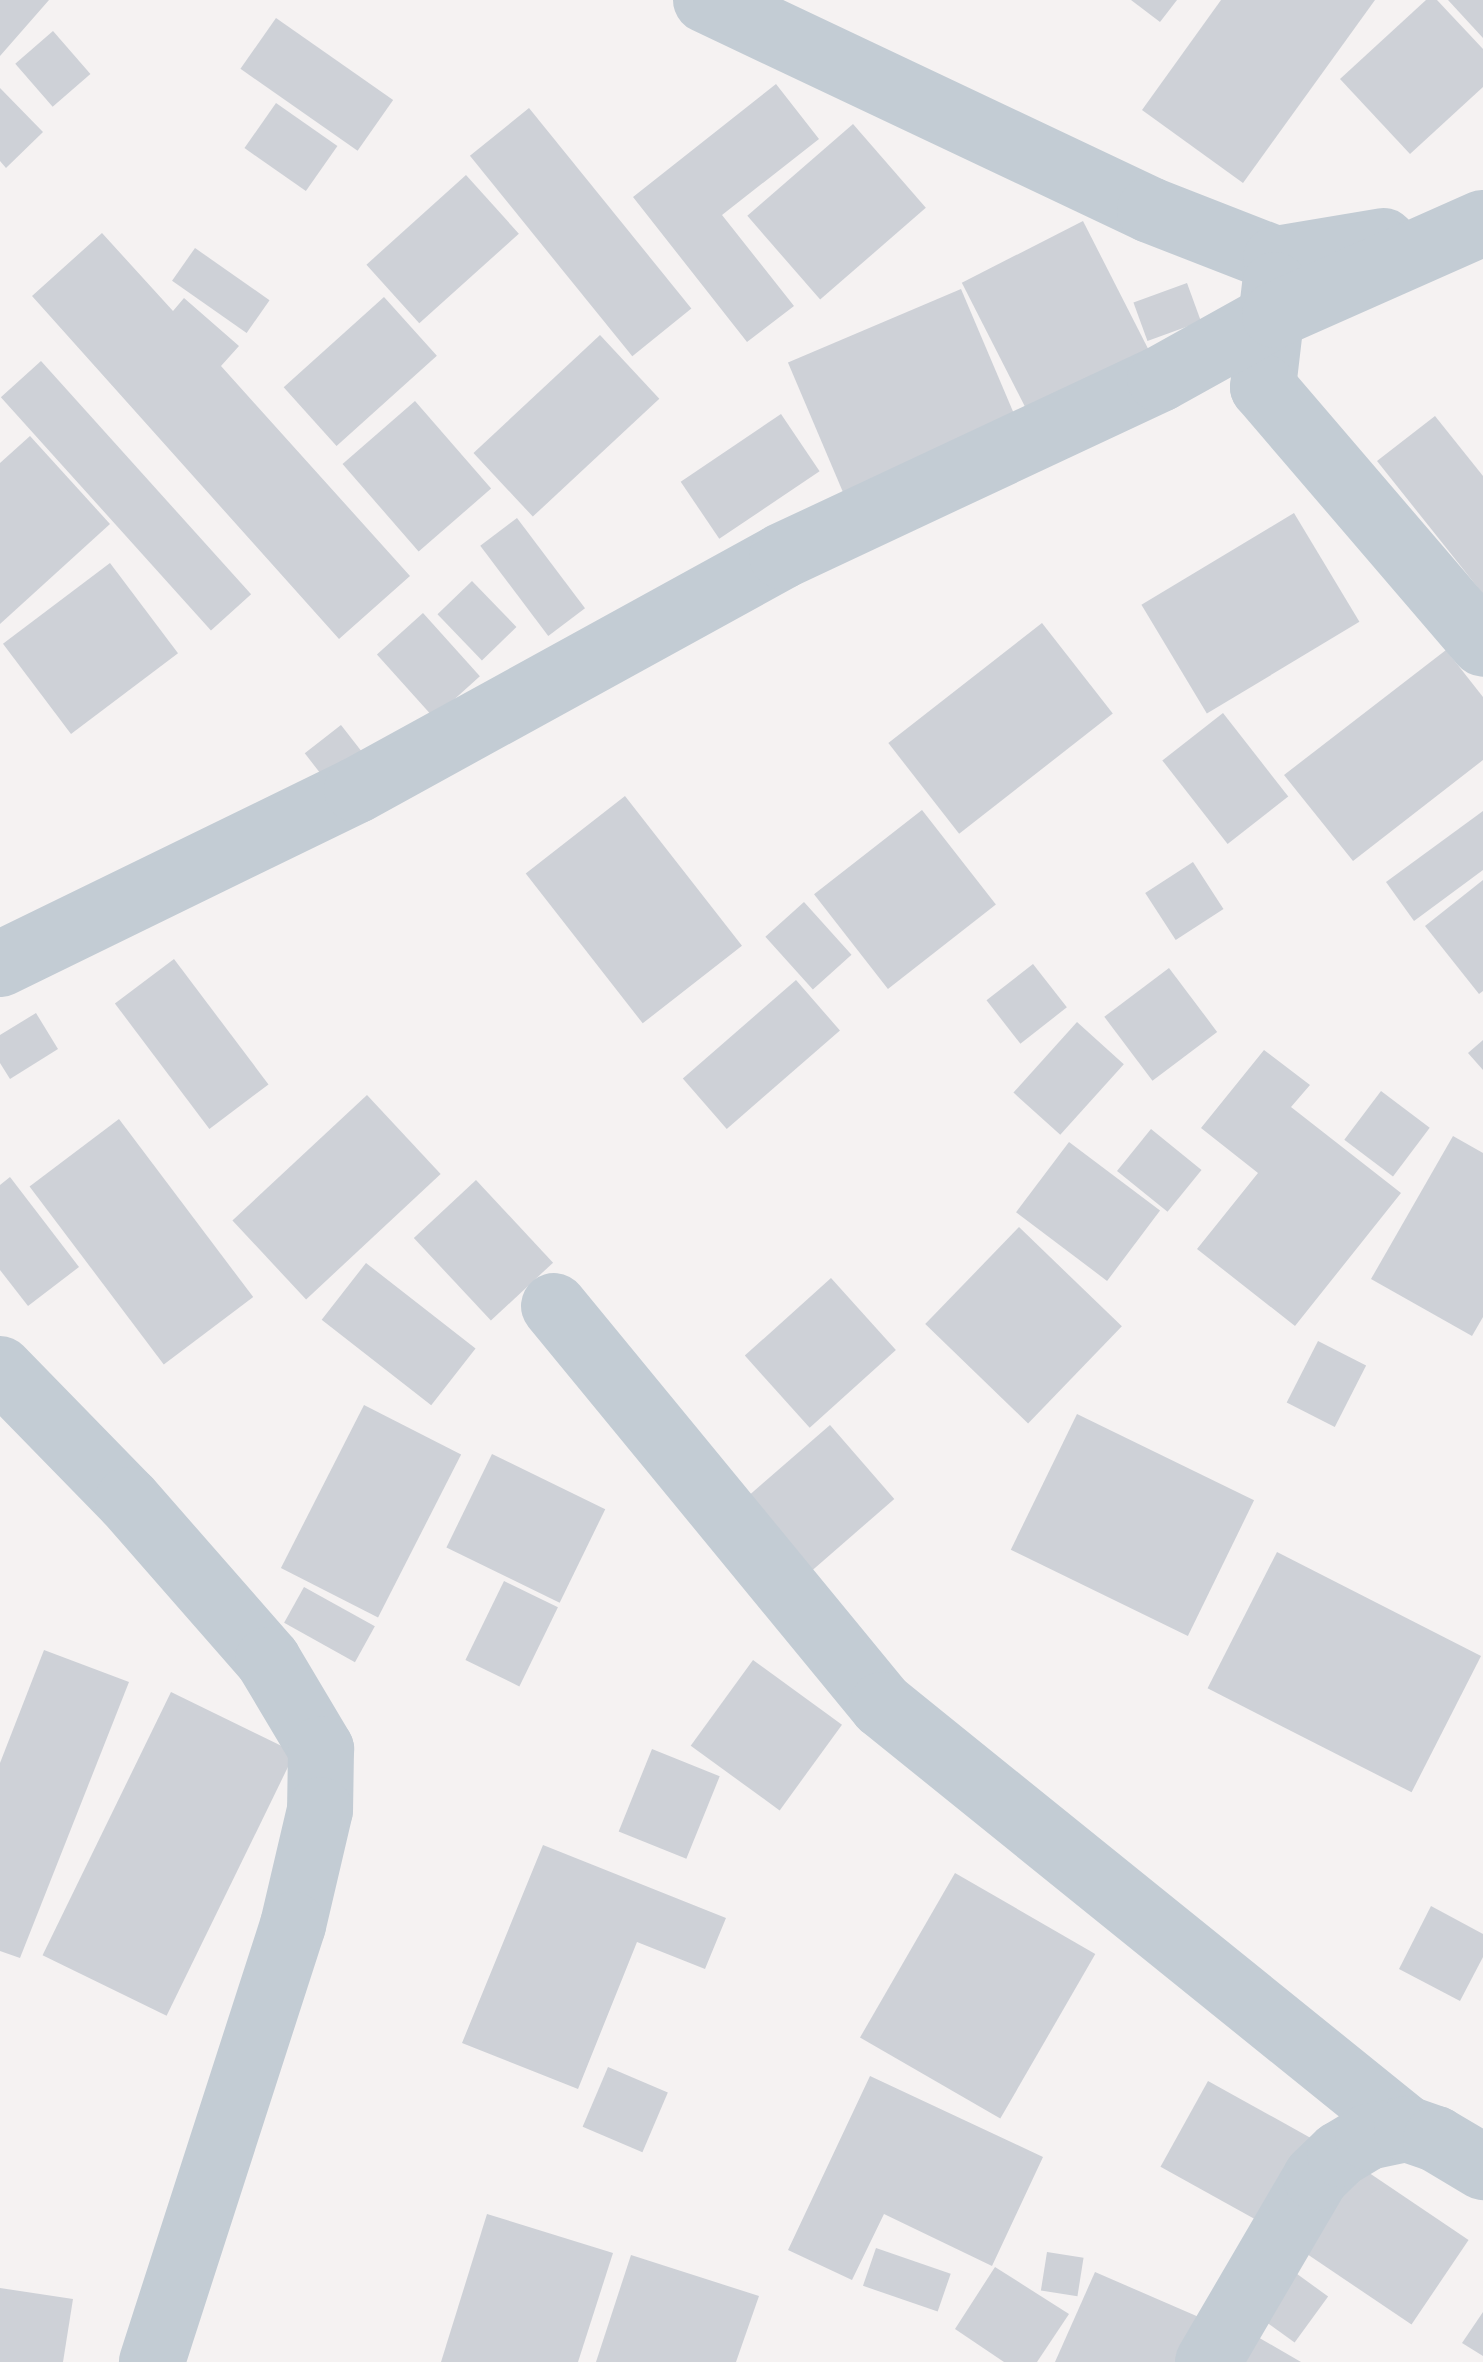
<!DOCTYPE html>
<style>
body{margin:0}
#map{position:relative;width:1483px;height:2362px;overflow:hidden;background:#f5f2f2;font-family:"Fira Sans",sans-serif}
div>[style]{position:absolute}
.building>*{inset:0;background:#ced1d7;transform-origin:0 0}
.minor>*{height:66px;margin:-33px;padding:0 33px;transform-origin:33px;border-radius:33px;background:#c3ccd4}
span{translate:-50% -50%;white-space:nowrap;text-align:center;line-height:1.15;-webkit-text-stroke:9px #fff;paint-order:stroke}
</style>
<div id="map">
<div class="building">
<div style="clip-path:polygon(0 0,49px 0,0 56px)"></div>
<div style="clip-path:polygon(1131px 0,1177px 0,1160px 22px)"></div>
<div style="clip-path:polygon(1221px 0,1375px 0,1243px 183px,1142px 110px)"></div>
<div style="clip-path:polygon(1426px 0,1437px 0,1483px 49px,1483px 87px,1410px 154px,1340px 79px)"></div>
<div style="clip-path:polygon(1448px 0,1483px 0,1483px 38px)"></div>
<div style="left:276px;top:18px;width:143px;height:62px;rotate:35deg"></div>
<div style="left:53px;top:31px;width:57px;height:50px;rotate:49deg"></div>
<div style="clip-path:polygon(776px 84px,819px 139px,722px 215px,794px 306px,747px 342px,633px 197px)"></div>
<div style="clip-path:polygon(0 88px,43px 132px,6px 168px,0 161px)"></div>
<div style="left:276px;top:103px;width:75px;height:55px;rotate:35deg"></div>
<div style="left:529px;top:108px;width:258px;height:76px;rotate:51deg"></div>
<div style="left:853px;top:124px;width:111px;height:140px;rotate:49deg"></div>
<div style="left:466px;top:175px;width:79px;height:134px;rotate:48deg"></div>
<div style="left:1083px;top:221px;width:158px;height:136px;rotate:63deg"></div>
<div style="clip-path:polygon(102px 233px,173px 311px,184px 298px,239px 346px,221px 366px,410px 576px,339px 639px,32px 296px)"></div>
<div style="left:195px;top:248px;width:91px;height:40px;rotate:35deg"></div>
<div style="left:1187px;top:283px;width:41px;height:57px;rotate:70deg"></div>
<div style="left:961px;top:289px;width:141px;height:188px;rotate:67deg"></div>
<div style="left:384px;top:297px;width:79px;height:135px;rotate:48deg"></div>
<div style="left:600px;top:335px;width:87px;height:173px;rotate:47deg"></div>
<div style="left:41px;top:361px;width:314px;height:54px;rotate:48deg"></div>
<div style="left:415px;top:401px;width:116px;height:96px;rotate:49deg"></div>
<div style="left:781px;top:414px;width:69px;height:121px;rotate:56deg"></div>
<div style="clip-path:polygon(1435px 416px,1483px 476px,1483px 594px,1377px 461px)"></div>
<div style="clip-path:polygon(30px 436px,110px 524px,0 624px,0 463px)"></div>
<div style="left:1294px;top:513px;width:127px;height:178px;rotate:59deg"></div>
<div style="left:517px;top:518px;width:113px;height:46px;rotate:53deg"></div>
<div style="left:110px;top:563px;width:113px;height:134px;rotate:53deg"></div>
<div style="left:472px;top:581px;width:64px;height:48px;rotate:46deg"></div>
<div style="left:423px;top:613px;width:85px;height:62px;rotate:48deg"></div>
<div style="left:1042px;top:623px;width:115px;height:195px;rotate:52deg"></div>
<div style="clip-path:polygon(1446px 650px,1483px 697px,1483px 760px,1353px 861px,1284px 775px)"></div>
<div style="left:1223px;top:713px;width:106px;height:77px;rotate:52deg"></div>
<div style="left:341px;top:725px;width:37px;height:46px;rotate:52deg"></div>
<div style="left:625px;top:796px;width:190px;height:126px;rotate:52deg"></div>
<div style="left:922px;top:810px;width:120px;height:137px;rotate:52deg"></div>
<div style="clip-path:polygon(1483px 811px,1483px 870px,1414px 921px,1386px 882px)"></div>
<div style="left:1193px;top:862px;width:56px;height:57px;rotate:57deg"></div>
<div style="clip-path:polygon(1483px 880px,1483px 991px,1479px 994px,1425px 926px)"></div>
<div style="left:804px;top:902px;width:71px;height:52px;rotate:48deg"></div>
<div style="left:174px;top:959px;width:157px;height:74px;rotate:53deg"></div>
<div style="left:1033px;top:964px;width:55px;height:59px;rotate:52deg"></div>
<div style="left:1169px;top:968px;width:80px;height:81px;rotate:53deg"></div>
<div style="left:796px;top:980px;width:67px;height:150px;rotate:49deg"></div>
<div style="clip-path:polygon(36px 1013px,58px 1049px,10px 1079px,0 1063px,0 1035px)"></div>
<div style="left:1077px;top:1022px;width:63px;height:95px;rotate:42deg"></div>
<div style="clip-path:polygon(1483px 1040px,1483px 1070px,1468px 1053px)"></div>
<div style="clip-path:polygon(1264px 1050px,1310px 1085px,1291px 1107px,1401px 1193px,1295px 1326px,1197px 1249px,1258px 1173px,1201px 1128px)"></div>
<div style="left:1381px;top:1091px;width:61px;height:61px;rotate:37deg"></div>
<div style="left:367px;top:1095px;width:108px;height:184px;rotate:47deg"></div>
<div style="left:119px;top:1119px;width:223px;height:112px;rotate:53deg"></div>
<div style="left:1151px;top:1129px;width:65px;height:54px;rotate:39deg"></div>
<div style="clip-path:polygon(1453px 1136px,1483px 1153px,1483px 1317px,1472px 1336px,1371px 1279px)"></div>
<div style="left:1069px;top:1142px;width:114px;height:88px;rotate:37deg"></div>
<div style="clip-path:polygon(10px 1177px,79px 1267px,28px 1306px,0 1270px,0 1185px)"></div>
<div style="left:476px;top:1180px;width:113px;height:85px;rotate:47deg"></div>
<div style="left:1019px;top:1227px;width:143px;height:135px;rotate:44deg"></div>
<div style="left:366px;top:1263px;width:139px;height:72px;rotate:38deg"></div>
<div style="left:831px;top:1278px;width:97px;height:116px;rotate:48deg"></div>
<div style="left:1318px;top:1341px;width:54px;height:69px;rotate:27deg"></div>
<div style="left:364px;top:1405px;width:109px;height:183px;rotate:27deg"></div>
<div style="left:1077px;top:1414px;width:197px;height:151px;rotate:26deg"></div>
<div style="left:830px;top:1425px;width:98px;height:120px;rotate:49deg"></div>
<div style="left:492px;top:1454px;width:126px;height:104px;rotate:26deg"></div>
<div style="left:1277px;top:1552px;width:229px;height:153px;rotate:27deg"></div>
<div style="left:504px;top:1581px;width:60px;height:88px;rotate:26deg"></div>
<div style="left:304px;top:1587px;width:81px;height:41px;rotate:29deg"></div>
<div style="clip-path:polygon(44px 1650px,129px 1682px,20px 1958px,0 1951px,0 1763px)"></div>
<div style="left:753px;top:1660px;width:110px;height:106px;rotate:36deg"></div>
<div style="left:171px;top:1692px;width:138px;height:293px;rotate:26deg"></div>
<div style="left:652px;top:1749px;width:73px;height:89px;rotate:22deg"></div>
<div style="clip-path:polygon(543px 1845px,726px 1918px,705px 1969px,637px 1942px,578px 2089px,462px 2043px)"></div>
<div style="left:955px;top:1873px;width:162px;height:190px;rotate:30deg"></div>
<div style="clip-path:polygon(1431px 1906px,1483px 1934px,1483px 1957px,1460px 2001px,1399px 1969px)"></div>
<div style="left:608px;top:2067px;width:65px;height:65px;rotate:23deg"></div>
<div style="clip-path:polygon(870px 2076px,1043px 2157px,992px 2266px,884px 2214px,852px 2280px,788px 2250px)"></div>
<div style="left:1208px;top:2081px;width:119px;height:98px;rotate:29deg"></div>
<div style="left:1350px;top:2160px;width:143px;height:102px;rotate:34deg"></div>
<div style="clip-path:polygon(487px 2214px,613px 2253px,578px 2362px,441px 2362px)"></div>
<div style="left:876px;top:2248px;width:79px;height:40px;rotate:19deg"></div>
<div style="left:1047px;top:2252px;width:37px;height:39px;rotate:9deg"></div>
<div style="clip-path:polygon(631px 2255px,759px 2296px,736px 2362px,596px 2362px)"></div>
<div style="left:1282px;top:2263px;width:57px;height:57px;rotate:36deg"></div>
<div style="clip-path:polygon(995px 2267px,1069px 2314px,1037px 2362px,1004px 2362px,955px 2329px)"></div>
<div style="clip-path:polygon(1095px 2272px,1208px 2321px,1190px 2362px,1055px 2362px)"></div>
<div style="clip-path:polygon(0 2288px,73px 2299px,63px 2362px,0 2362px)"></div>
<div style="clip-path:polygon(1483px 2312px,1483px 2356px,1462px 2343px)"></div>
<div style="clip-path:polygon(1256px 2336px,1301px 2362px,1241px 2362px)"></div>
</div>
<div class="minor">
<div style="left:706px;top:0;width:491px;rotate:25.3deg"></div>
<div style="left:1150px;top:210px;width:135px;rotate:21.3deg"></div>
<div style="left:1276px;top:259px;width:109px;rotate:-9.5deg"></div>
<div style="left:1275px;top:285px;width:103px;rotate:96.7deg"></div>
<div style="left:1263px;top:387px;width:338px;rotate:49.4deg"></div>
<div style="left:0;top:964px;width:397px;rotate:-26deg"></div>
<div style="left:357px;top:790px;width:485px;rotate:-28.8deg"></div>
<div style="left:782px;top:556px;width:417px;rotate:-25.1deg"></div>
<div style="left:1160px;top:379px;width:132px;rotate:-29.1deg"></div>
<div style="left:1275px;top:315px;width:227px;rotate:-23.9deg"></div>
<div style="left:554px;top:1306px;width:517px;rotate:50.58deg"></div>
<div style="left:882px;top:1705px;width:675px;rotate:38.93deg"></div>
<div style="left:0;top:1369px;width:183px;rotate:45.7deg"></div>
<div style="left:128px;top:1500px;width:213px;rotate:48.8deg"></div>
<div style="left:268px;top:1660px;width:104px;rotate:59.2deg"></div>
<div style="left:321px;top:1749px;width:61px;rotate:90.9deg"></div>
<div style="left:320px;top:1810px;width:118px;rotate:103.2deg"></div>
<div style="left:293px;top:1925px;width:459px;rotate:107.9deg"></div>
<div style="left:1208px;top:2362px;width:214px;rotate:-59.7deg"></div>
<div style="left:1316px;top:2177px;width:33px;rotate:-44deg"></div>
<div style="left:1340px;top:2154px;width:33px;rotate:-31deg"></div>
<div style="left:1368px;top:2137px;width:40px;rotate:-12deg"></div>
<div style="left:1407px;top:2129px;width:31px;rotate:19deg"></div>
<div style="left:1436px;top:2139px;width:55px;rotate:30.8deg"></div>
</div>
</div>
